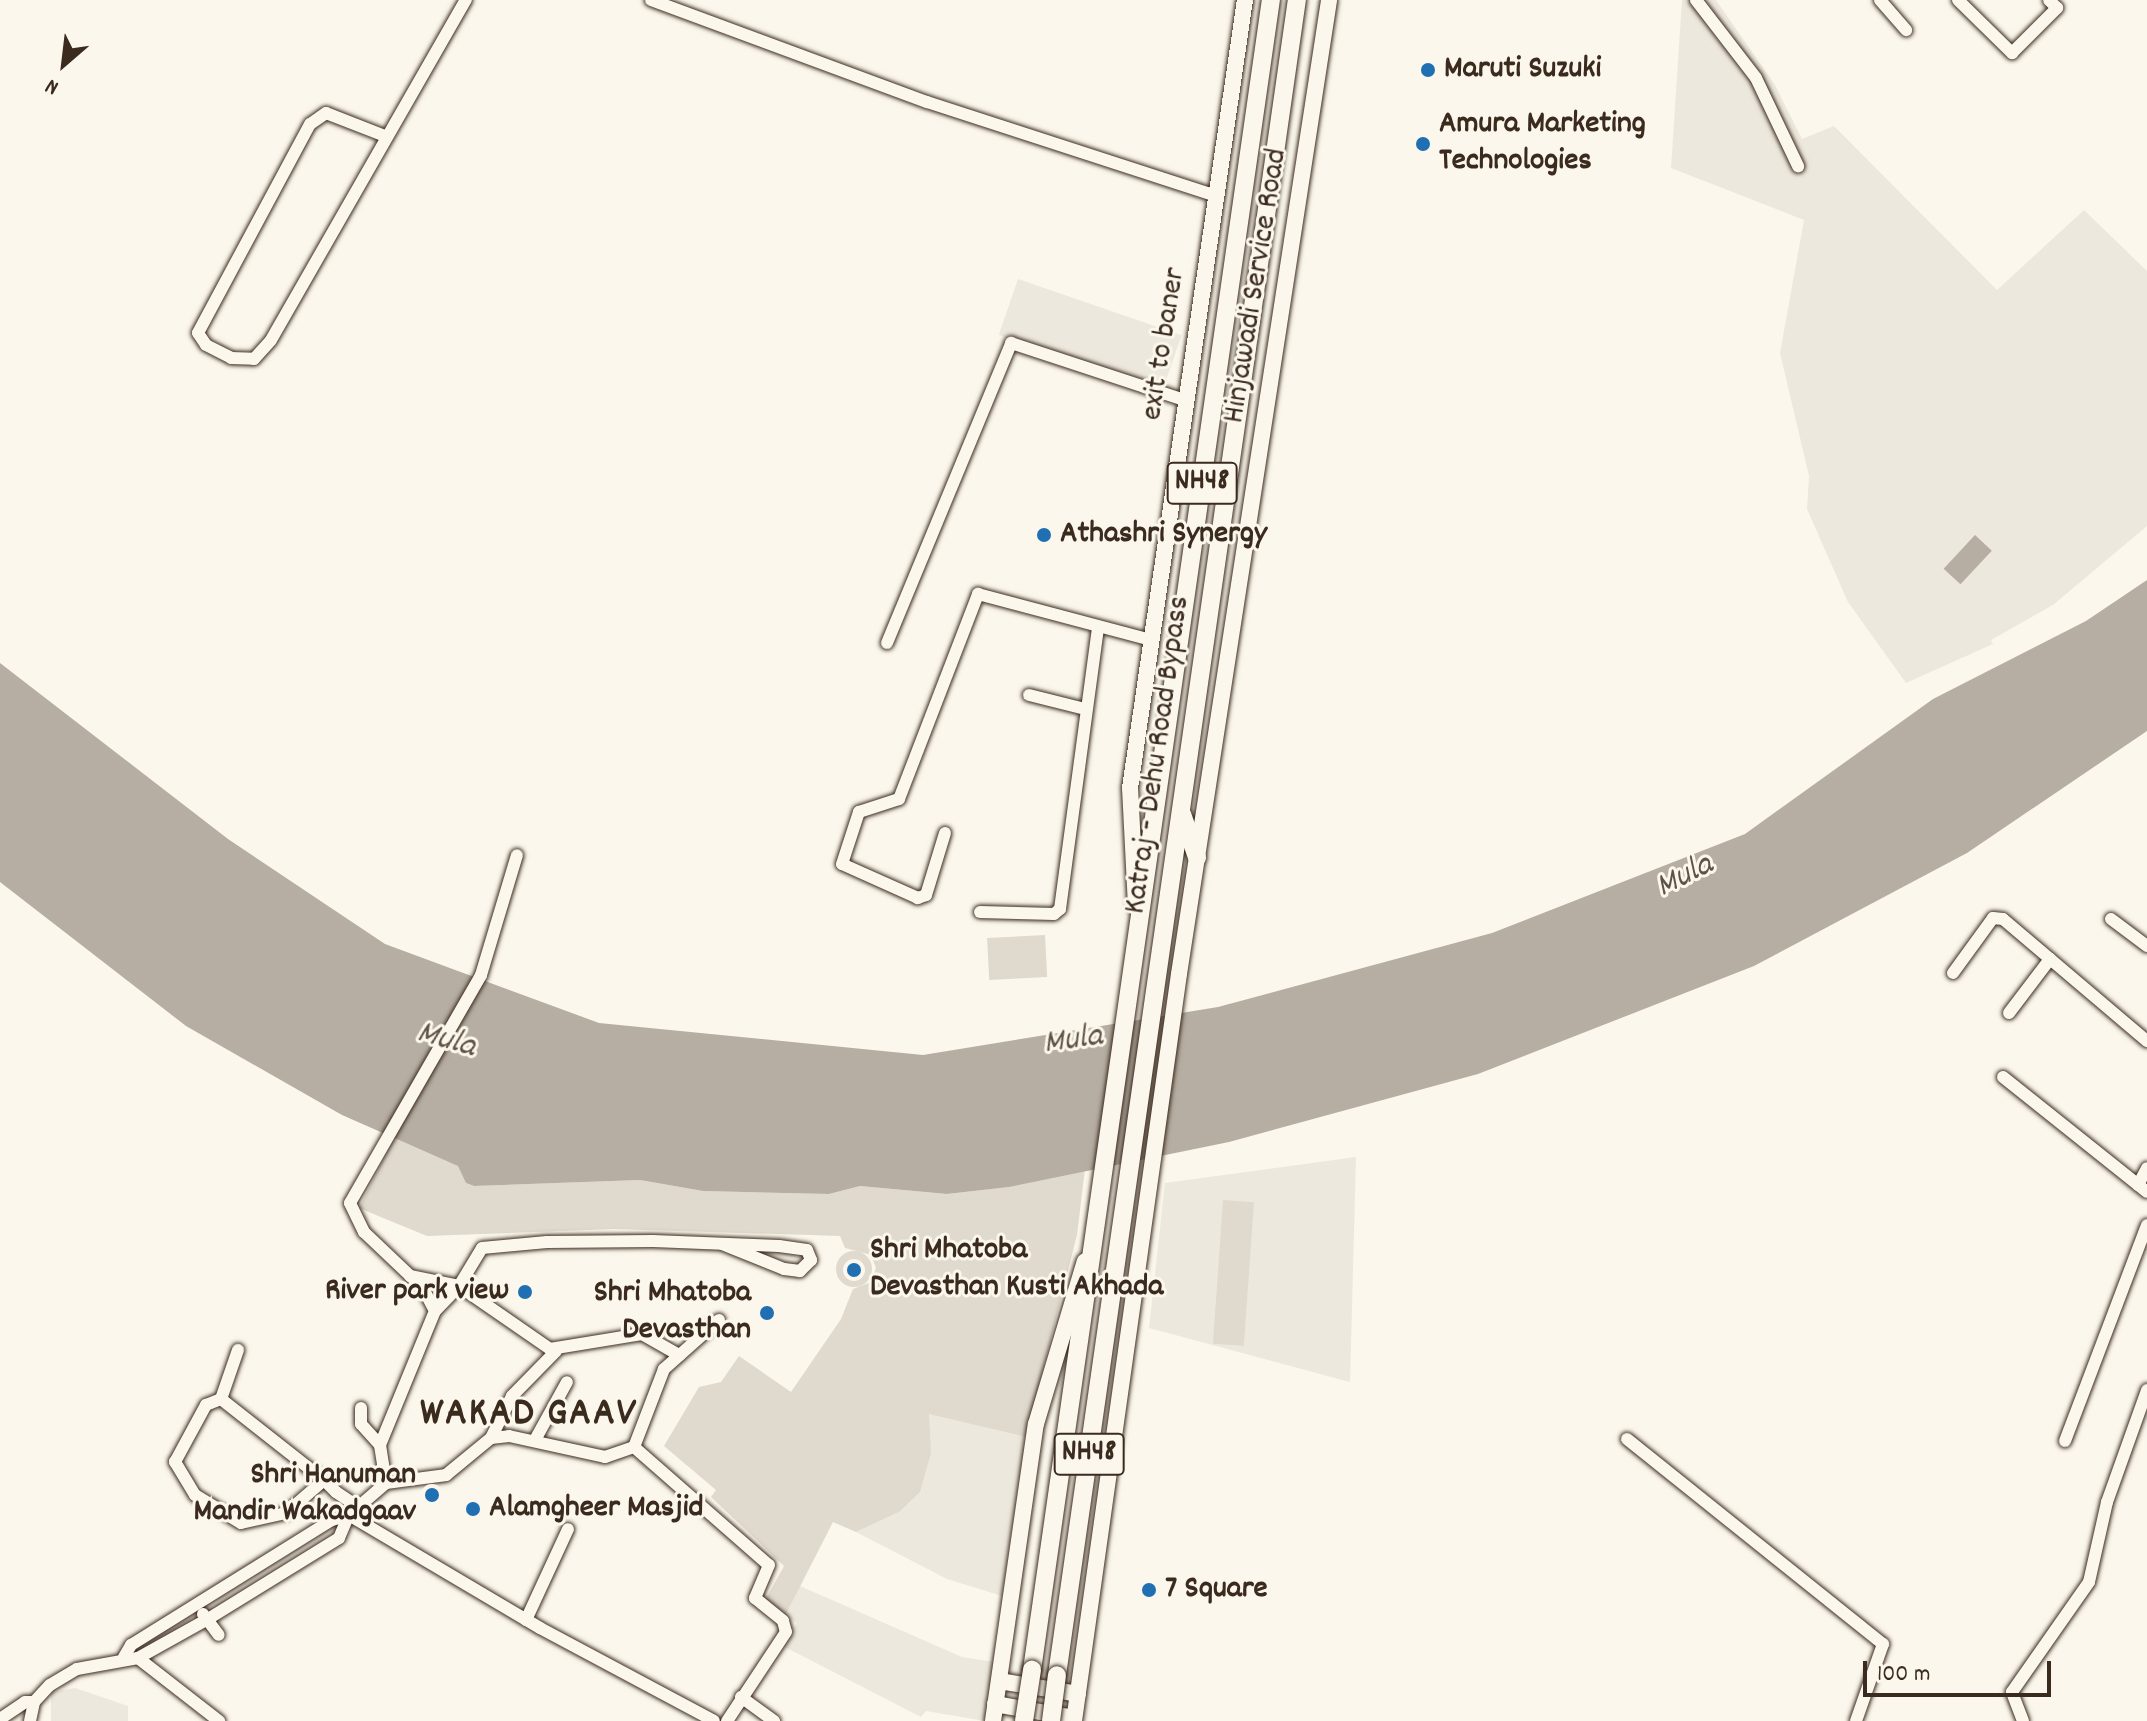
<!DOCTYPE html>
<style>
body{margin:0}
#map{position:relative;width:2147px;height:1721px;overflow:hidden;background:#fbf7ec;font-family:Dekko,sans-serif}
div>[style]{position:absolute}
.built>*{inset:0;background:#ede8dd;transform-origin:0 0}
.green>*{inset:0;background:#dfd9ce;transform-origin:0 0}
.round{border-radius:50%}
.water>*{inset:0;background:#b6aea2;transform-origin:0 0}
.roads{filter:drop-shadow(0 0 2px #3b2a1e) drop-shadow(0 0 2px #3b2a1e)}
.minor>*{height:12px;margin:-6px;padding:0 6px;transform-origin:6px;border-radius:6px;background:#fbf7ec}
.major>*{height:16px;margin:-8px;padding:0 8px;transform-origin:8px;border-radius:8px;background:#fbf7ec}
.highway>*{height:18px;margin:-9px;padding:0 9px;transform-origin:9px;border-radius:9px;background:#fbf7ec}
.bridges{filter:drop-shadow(0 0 2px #3b2a1e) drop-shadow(0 0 2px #3b2a1e)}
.highway-bridge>*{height:18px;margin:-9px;padding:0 9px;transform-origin:9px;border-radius:9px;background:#fbf7ec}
.dots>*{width:22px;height:22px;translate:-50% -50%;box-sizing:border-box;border:4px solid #fbf7ec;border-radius:50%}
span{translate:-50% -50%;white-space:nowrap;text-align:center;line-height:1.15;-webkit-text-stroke:6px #fbf7ec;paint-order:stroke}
.shield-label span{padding:2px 6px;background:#fbf7ec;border:2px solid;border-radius:6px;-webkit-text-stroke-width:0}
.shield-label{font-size:30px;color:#3b2a1e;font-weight:700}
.poi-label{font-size:32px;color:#3b2a1e;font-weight:700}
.left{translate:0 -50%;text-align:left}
.right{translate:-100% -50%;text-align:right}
.street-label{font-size:32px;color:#3b2a1e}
.water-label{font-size:34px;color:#605246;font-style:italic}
.district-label{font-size:40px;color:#3b2a1e;font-weight:700;letter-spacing:2px}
.north{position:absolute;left:24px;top:24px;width:80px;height:80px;-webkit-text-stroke:6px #fbf7ec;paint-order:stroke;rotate:208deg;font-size:22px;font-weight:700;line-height:32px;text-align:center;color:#3b2a1e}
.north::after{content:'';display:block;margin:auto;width:28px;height:36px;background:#3b2a1e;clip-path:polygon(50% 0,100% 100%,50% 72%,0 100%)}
.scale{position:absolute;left:1863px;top:1661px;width:188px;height:36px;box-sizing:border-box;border:4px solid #3b2a1e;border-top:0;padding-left:10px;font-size:24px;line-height:28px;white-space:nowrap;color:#3b2a1e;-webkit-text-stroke:6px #fbf7ec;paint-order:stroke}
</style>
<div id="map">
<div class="built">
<div style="clip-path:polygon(1682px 0,1716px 0,1775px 85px,1802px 139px,1834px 126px,1997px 290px,2084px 210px,2147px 271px,2147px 526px,2053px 605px,1991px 640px,1993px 644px,1906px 683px,1848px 602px,1807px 509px,1809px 476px,1780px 353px,1804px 220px,1671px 168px)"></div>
<div style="left:1018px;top:279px;width:173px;height:59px;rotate:19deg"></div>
<div style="clip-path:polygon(1356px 1157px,1350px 1382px,1149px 1328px,1165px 1183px)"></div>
<div style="clip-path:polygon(929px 1413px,1026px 1437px,1002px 1596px,947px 1579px,856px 1532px,899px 1512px)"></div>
<div style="clip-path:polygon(800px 1586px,962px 1657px,994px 1662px,985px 1721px,926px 1711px,921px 1717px,783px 1646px,797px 1623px,785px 1616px)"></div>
<div style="clip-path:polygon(75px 1688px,128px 1706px,128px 1721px,51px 1721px,51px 1692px)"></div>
</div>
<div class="green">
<div style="left:1045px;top:935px;width:42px;height:58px;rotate:87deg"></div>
<div style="clip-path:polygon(394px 1138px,459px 1166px,466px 1183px,474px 1186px,640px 1180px,703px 1191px,829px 1194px,860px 1186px,947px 1194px,1009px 1187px,1085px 1169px,1077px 1235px,1026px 1437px,929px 1414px,931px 1453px,920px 1492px,899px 1512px,856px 1532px,833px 1522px,785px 1616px,763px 1604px,784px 1566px,711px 1497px,716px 1490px,664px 1446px,699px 1387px,721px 1382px,739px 1356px,791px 1392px,841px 1319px,853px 1289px,871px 1282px,876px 1268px,871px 1255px,845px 1248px,840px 1236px,615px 1229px,427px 1236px,359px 1208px)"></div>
<div style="left:1223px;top:1200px;width:31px;height:144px;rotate:4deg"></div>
<div class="round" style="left:836px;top:1251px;width:36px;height:36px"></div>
</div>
<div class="water">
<div style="left:1975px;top:535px;width:23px;height:46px;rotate:43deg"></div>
<div style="clip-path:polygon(2147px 580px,2147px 731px,1967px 853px,1754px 966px,1478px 1074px,1229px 1142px,1009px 1187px,947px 1194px,860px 1186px,829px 1194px,703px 1191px,640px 1180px,474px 1186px,466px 1183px,458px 1166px,342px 1115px,186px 1026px,0 882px,0 663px,228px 839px,385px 944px,599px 1023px,923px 1055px,1218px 1007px,1492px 933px,1745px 834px,1933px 699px,2086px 621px)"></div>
</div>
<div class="roads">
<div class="minor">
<div style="left:651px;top:0;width:294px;rotate:20.3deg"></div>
<div style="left:927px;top:102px;width:304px;rotate:18deg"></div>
<div style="left:1696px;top:0;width:98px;rotate:52.4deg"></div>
<div style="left:1756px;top:78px;width:98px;rotate:64.5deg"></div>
<div style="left:1880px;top:0;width:40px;rotate:49deg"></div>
<div style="left:1958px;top:0;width:76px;rotate:44.5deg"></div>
<div style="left:2012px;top:53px;width:64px;rotate:-45deg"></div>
<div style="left:2057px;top:8px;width:11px;rotate:-135deg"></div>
<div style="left:385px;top:136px;width:63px;rotate:-158.7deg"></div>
<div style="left:326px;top:113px;width:19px;rotate:145deg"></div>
<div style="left:310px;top:124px;width:237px;rotate:118.2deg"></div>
<div style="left:198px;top:333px;width:14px;rotate:56deg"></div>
<div style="left:206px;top:345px;width:28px;rotate:27deg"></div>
<div style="left:231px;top:358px;width:23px;rotate:2deg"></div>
<div style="left:254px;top:359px;width:25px;rotate:-48deg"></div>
<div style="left:271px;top:340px;width:392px;rotate:-60.2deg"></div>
<div style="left:887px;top:643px;width:325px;rotate:-67.5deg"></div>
<div style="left:1011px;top:343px;width:182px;rotate:18.2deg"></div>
<div style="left:1029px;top:695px;width:58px;rotate:14deg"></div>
<div style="left:945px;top:833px;width:65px;rotate:107deg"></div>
<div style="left:926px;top:895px;width:9px;rotate:159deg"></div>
<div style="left:918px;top:898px;width:83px;rotate:-155.9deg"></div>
<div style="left:842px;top:864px;width:55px;rotate:-71.9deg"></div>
<div style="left:859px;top:812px;width:42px;rotate:-18deg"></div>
<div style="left:899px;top:799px;width:220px;rotate:-68.9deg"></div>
<div style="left:978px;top:594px;width:179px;rotate:14.9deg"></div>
<div style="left:980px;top:912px;width:74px;rotate:1.5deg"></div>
<div style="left:1054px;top:914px;width:8px;rotate:-40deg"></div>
<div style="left:1060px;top:909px;width:285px;rotate:-82.3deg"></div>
<div style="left:2111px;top:919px;width:45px;rotate:36.9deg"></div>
<div style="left:1953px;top:973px;width:68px;rotate:-54deg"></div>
<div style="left:1993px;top:918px;width:10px;rotate:6deg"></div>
<div style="left:2003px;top:919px;width:189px;rotate:40.3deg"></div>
<div style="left:2009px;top:1013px;width:68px;rotate:-52.8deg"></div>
<div style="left:2003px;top:1077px;width:184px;rotate:38.6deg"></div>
<div style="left:2138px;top:1185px;width:19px;rotate:-62deg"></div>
<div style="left:410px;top:1276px;width:50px;rotate:11.5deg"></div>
<div style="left:459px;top:1286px;width:44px;rotate:-58.8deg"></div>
<div style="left:482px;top:1248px;width:65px;rotate:-5.3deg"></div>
<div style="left:547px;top:1242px;width:106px;rotate:-0.5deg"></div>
<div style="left:653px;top:1241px;width:126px;rotate:2.3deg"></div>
<div style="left:779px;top:1246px;width:28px;rotate:8deg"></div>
<div style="left:807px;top:1250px;width:11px;rotate:68deg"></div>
<div style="left:811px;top:1260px;width:16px;rotate:135deg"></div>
<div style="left:800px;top:1271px;width:16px;rotate:-173deg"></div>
<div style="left:784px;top:1269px;width:67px;rotate:-158deg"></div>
<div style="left:435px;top:1311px;width:35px;rotate:-46deg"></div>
<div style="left:459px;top:1286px;width:111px;rotate:34.7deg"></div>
<div style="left:550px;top:1349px;width:93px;rotate:-9.3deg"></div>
<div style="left:642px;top:1334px;width:43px;rotate:29.6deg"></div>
<div style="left:719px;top:1320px;width:74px;rotate:138.3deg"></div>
<div style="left:664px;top:1369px;width:84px;rotate:111deg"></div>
<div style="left:634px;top:1447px;width:179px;rotate:41.2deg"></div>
<div style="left:769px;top:1565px;width:36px;rotate:113deg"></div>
<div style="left:755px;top:1598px;width:36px;rotate:39deg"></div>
<div style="left:783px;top:1621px;width:11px;rotate:75deg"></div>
<div style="left:786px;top:1632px;width:107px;rotate:123.5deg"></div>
<div style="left:221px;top:1399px;width:52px;rotate:-70.9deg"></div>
<div style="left:361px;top:1408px;width:16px;rotate:90deg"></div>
<div style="left:361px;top:1424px;width:28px;rotate:48deg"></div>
<div style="left:491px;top:1438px;width:47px;rotate:-63.4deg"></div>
<div style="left:512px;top:1396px;width:63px;rotate:-45.6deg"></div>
<div style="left:1627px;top:1439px;width:328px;rotate:38.7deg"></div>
<div style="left:1883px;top:1644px;width:82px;rotate:109.3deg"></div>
<div style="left:535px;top:1440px;width:66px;rotate:-61.1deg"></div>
<div style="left:2065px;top:1441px;width:231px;rotate:-69.2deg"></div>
<div style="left:324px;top:1480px;width:50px;rotate:139deg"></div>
<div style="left:286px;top:1513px;width:46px;rotate:167.5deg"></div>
<div style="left:241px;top:1523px;width:54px;rotate:-148.7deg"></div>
<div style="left:195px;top:1495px;width:39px;rotate:-121deg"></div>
<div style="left:175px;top:1462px;width:65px;rotate:-61.5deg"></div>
<div style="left:206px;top:1405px;width:16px;rotate:-22deg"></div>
<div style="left:221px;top:1399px;width:131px;rotate:38.2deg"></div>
<div style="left:324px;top:1480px;width:17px;rotate:45deg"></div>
<div style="left:336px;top:1492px;width:25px;rotate:34deg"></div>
<div style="left:386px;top:1483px;width:38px;rotate:-99deg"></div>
<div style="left:380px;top:1445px;width:145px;rotate:-67.7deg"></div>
<div style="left:435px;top:1311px;width:26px;rotate:-118deg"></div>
<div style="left:423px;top:1288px;width:81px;rotate:-136.5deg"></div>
<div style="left:364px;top:1232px;width:32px;rotate:-116deg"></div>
<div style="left:350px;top:1203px;width:263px;rotate:-60.1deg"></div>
<div style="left:481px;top:975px;width:125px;rotate:-73.3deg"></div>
<div style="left:203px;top:1614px;width:26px;rotate:53deg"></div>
<div style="left:526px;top:1620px;width:100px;rotate:-65.2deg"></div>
<div style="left:124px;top:1657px;width:14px;rotate:-60deg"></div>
<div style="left:131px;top:1645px;width:237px;rotate:-31.9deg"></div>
<div style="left:332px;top:1520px;width:18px;rotate:-16deg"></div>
<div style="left:349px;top:1515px;width:222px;rotate:30.6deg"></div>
<div style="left:540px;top:1628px;width:197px;rotate:28.1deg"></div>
<div style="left:138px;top:1658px;width:103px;rotate:37.9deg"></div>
<div style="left:741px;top:1697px;width:41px;rotate:36deg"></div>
<div style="left:34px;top:1702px;width:23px;rotate:-47deg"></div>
<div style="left:50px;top:1685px;width:31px;rotate:-31deg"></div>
<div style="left:77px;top:1669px;width:62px;rotate:-10.2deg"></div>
<div style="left:138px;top:1658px;width:80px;rotate:-29.1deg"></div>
<div style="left:208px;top:1619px;width:154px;rotate:-31.7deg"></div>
<div style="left:339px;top:1538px;width:25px;rotate:-67deg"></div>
<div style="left:349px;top:1515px;width:49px;rotate:-40.9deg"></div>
<div style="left:386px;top:1483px;width:61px;rotate:-7.6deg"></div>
<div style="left:446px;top:1475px;width:58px;rotate:-39.4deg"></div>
<div style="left:491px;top:1438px;width:18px;rotate:-6deg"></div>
<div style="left:509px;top:1436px;width:98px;rotate:12.3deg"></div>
<div style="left:605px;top:1457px;width:31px;rotate:-19deg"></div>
<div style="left:0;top:1719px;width:30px;rotate:-34deg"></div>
<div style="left:25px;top:1702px;width:9px"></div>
<div style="left:30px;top:1721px;width:19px;rotate:-78deg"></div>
<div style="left:2023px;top:1721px;width:31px;rotate:-111deg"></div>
<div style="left:2012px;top:1692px;width:134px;rotate:-55deg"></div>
<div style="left:2089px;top:1582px;width:82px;rotate:-77.3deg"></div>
<div style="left:2107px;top:1502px;width:119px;rotate:-70.3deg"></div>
</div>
<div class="major">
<div style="left:1136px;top:906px;width:118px;rotate:-92.9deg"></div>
<div style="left:1130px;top:788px;width:796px;rotate:-81.7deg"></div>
<div style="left:999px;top:1681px;width:80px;rotate:9.3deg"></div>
<div style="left:995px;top:1704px;width:80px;rotate:10deg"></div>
<div style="left:993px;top:1721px;width:300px;rotate:-81.8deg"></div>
<div style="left:1036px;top:1424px;width:170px;rotate:-73.3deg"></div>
<div style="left:1074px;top:1721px;width:754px;rotate:-82deg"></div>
<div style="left:1179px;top:974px;width:985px;rotate:-81.24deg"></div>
</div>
<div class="highway">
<div style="left:1182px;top:814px;width:46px;rotate:70.8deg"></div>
<div style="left:1032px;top:1670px;width:1687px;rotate:-81.86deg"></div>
<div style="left:1057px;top:1675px;width:1692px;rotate:-81.85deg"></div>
</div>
</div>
<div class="bridges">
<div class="highway-bridge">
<div style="left:1024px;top:1721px;width:52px;rotate:-81.1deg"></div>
<div style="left:1051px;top:1721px;width:46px;rotate:-82.6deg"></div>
</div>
</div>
<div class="dots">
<div style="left:1428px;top:70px;background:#1f6fb2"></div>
<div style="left:1423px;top:144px;background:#1f6fb2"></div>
<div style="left:1044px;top:535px;background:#1f6fb2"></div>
<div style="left:854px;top:1270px;background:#1f6fb2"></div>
<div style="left:525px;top:1292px;background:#1f6fb2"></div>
<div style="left:767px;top:1313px;background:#1f6fb2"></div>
<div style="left:432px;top:1495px;background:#1f6fb2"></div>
<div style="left:473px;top:1509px;background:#1f6fb2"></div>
<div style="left:1149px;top:1590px;background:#1f6fb2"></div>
</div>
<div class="shield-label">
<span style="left:1202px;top:483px">NH48</span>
<span style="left:1089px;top:1454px">NH48</span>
</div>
<div class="poi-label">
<span class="left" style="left:1444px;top:70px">Maruti Suzuki</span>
<span class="left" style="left:1439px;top:144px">Amura Marketing<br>Technologies</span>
<span class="left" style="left:1060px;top:535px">Athashri Synergy</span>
<span class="left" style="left:870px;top:1270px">Shri Mhatoba<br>Devasthan Kusti Akhada</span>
<span class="right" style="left:509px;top:1292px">River park view</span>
<span class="right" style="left:751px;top:1313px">Shri Mhatoba<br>Devasthan</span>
<span class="right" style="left:416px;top:1495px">Shri Hanuman<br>Mandir Wakadgaav</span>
<span class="left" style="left:489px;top:1509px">Alamgheer Masjid</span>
<span class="left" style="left:1165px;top:1590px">7 Square</span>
</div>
<div class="street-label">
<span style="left:1257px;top:286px;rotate:-81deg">Hinjawadi Service Road</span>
<span style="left:1165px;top:344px;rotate:-81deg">exit to baner</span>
<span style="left:1159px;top:755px;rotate:-82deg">Katraj - Dehu Road Bypass</span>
</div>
<div class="water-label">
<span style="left:1685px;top:877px;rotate:-27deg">Mula</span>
<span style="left:446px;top:1041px;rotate:16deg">Mula</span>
<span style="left:1073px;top:1041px;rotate:-8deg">Mula</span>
</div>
<div class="district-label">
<span style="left:529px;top:1416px">WAKAD GAAV</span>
</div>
<div class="north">N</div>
<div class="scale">100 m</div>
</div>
